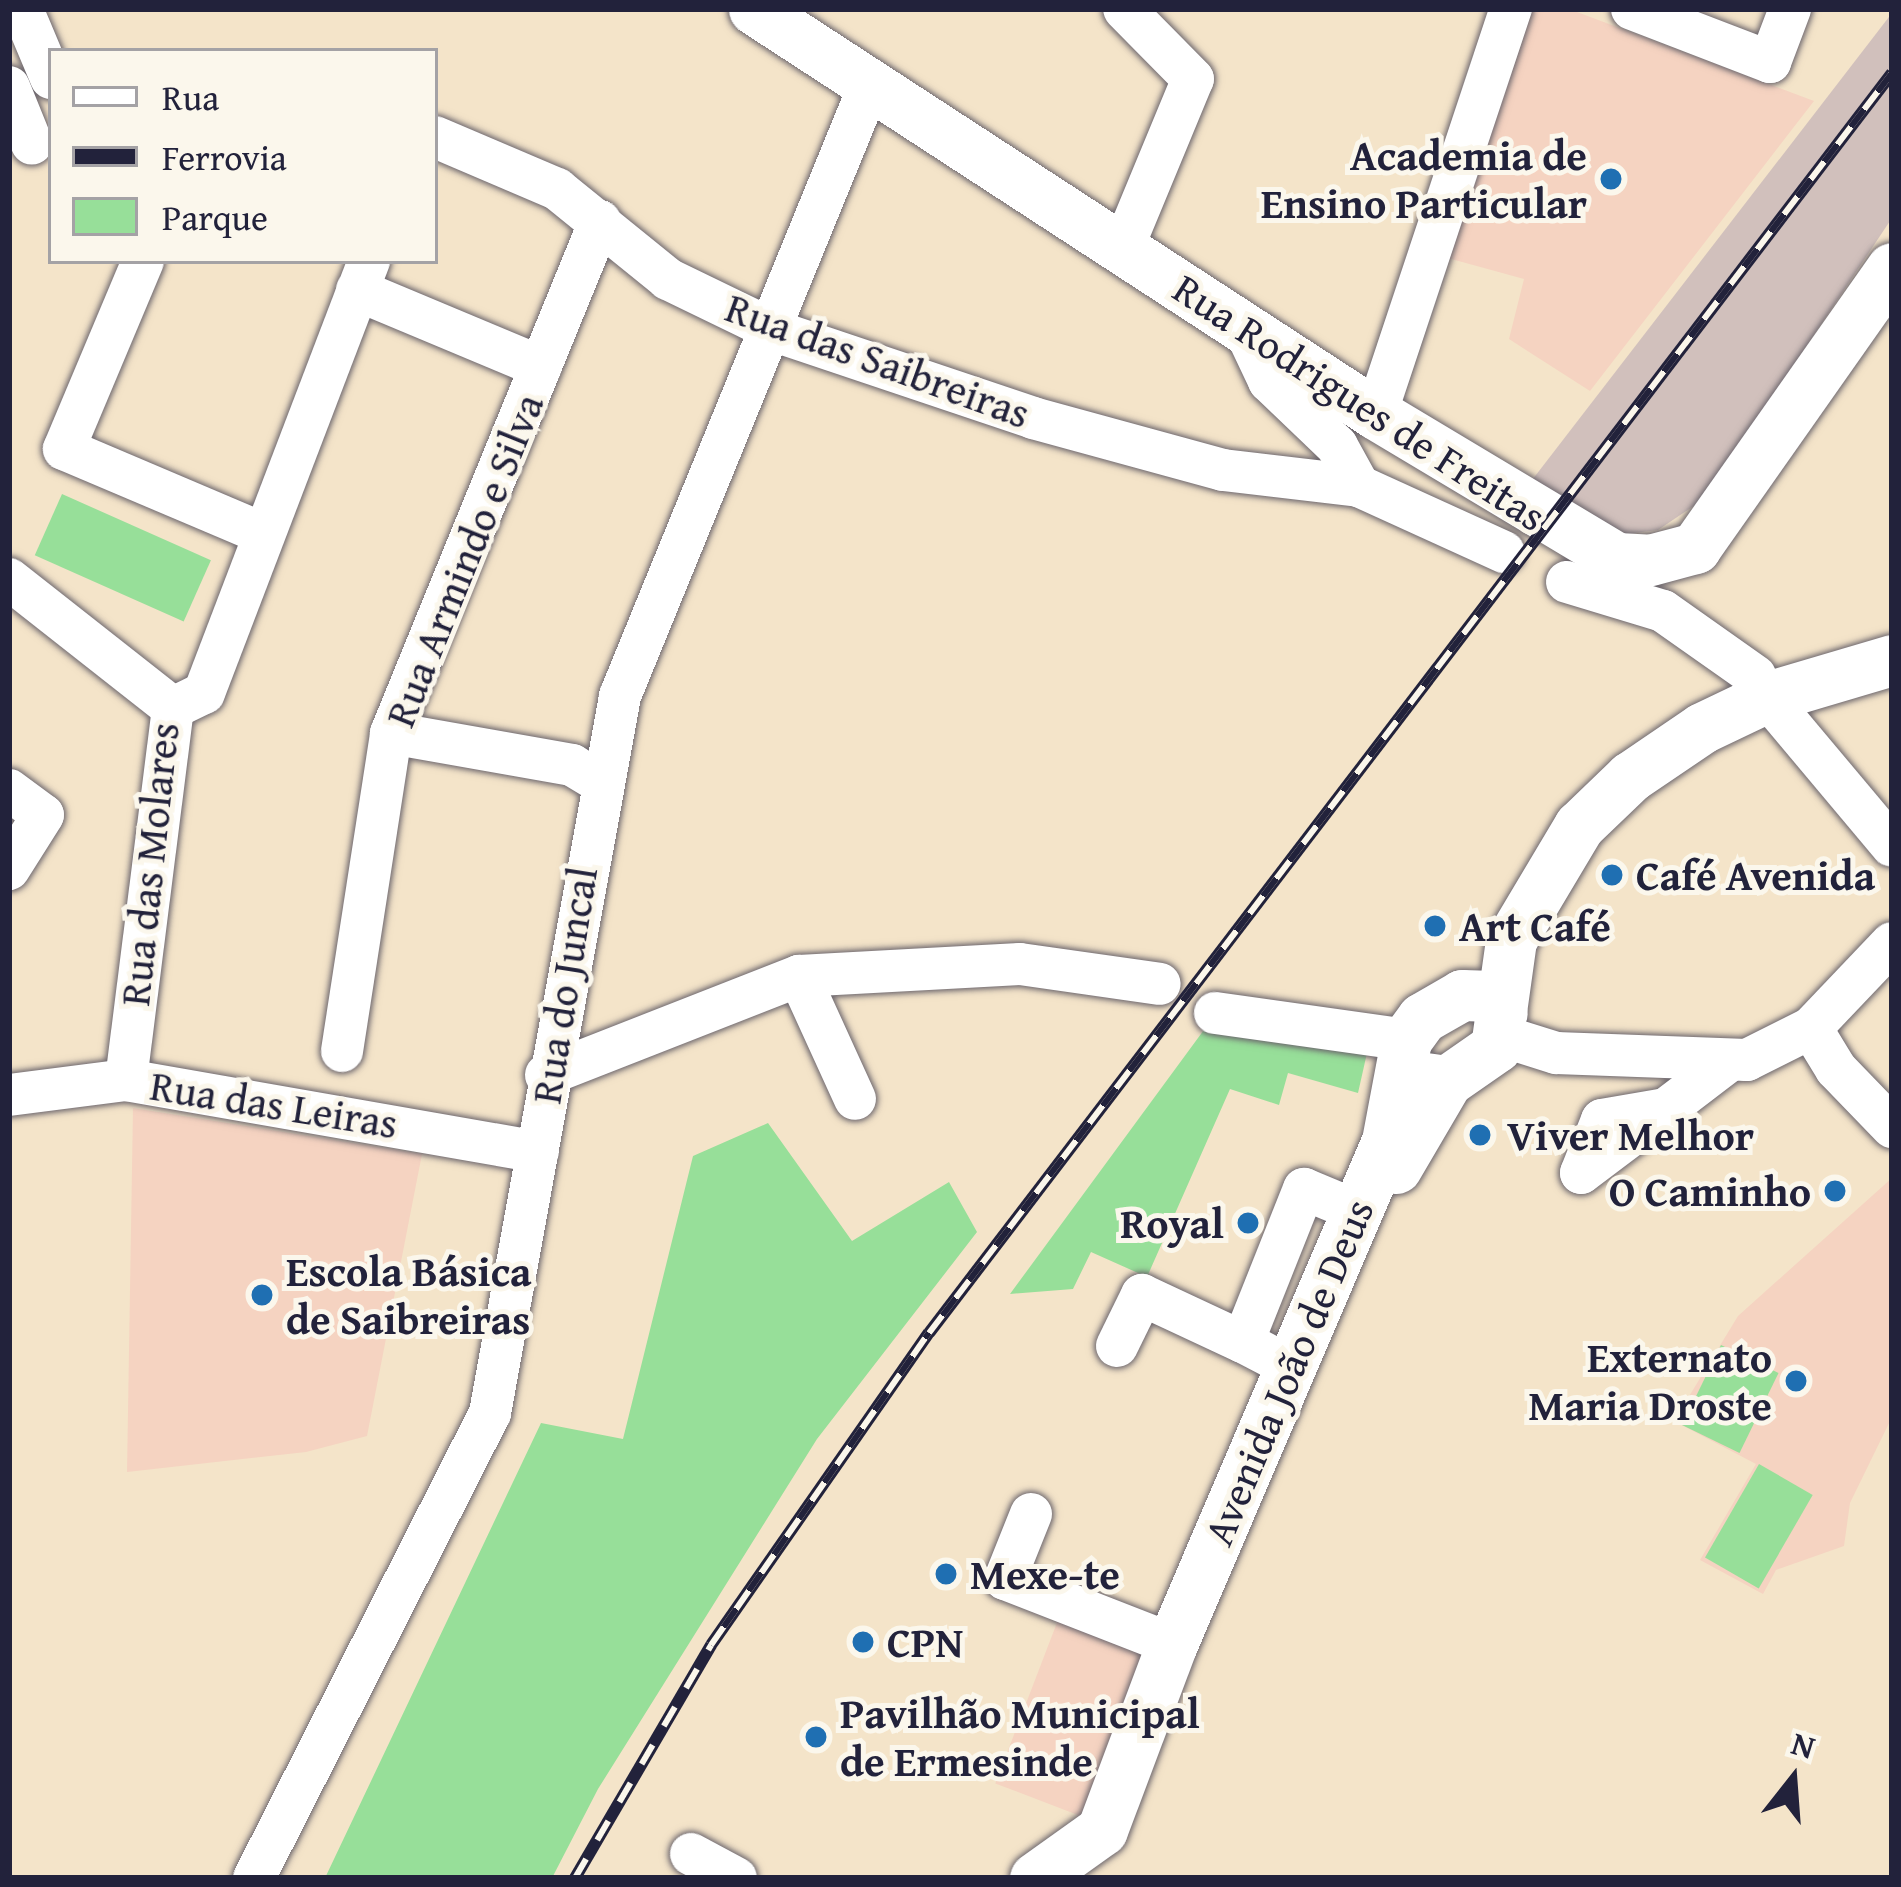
<!DOCTYPE html>
<meta charset="utf-8">
<style>
body{margin:0}
#map{position:relative;width:1901px;height:1887px;overflow:hidden;background:#f4e4c9;font-family:"Gentium Book Plus",serif}
div>[style]{position:absolute}
.built>*{inset:0;background:#f5d3c1;transform-origin:0 0}
.industrial>*{inset:0;background:#d1c0bc}
.green>*{inset:0;background:#97df99;transform-origin:0 0}
.roads{filter:drop-shadow(0 0 3px #6c666d) drop-shadow(0 0 3px #6c666d)}
.minor>*{height:42px;margin:-21px;padding:0 21px;transform-origin:21px;border-radius:21px;background:#fff}
.major>*{height:51px;margin:-25.5px;padding:0 25.5px;transform-origin:25.5px;border-radius:25.5px;background:#fff}
.rail>*{height:12px;margin-top:-6px;transform-origin:0;background:repeating-linear-gradient(90deg,#fbf7ec 0 22px,#22223b 0 44px);box-sizing:border-box;border-block:3px solid #22223b}
.dots>*{width:33px;height:33px;translate:-50% -50%;box-sizing:border-box;border:6px solid #fbf7ec;border-radius:50%}
span{translate:-50% -50%;white-space:nowrap;text-align:center;line-height:1.15;-webkit-text-stroke:10px #fbf7ec;paint-order:stroke}
.poi-label{font-size:42px;color:#22223b;font-weight:700}
.right{translate:-100% -50%;text-align:right}
.left{translate:0 -50%;text-align:left}
.street-label{font-size:42px;color:#22223b}
.frame{position:absolute;inset:0;border:12px solid #22223b;pointer-events:none}
.legend{position:absolute;left:48px;top:48px;width:390px;height:216px;box-sizing:border-box;background:#fbf7ec;border:3px solid #a4a2a5;margin:0;padding:15px 21px;list-style:none;font-size:36px;color:#22223b}
.legend li{display:flex;align-items:center;gap:24px;height:60px}
.legend b{width:60px;border:3px solid #a4a2a5}
.north{position:absolute;left:1733px;top:1719px;width:120px;height:120px;-webkit-text-stroke:9px #fbf7ec;paint-order:stroke;rotate:17deg;font-size:33px;font-weight:700;line-height:48px;text-align:center;color:#22223b}
.north::after{content:'';display:block;margin:auto;width:42px;height:54px;background:#22223b;clip-path:polygon(50% 0,100% 100%,50% 72%,0 100%)}
</style>
<div id="map">
<div class="built">
<div style="clip-path:polygon(1522px 9px,1569px 9px,1814px 101px,1590px 391px,1509px 339px,1524px 279px,1444px 257px)"></div>
<div style="clip-path:polygon(133px 1108px,422px 1154px,367px 1436px,306px 1452px,127px 1472px)"></div>
<div style="clip-path:polygon(1892px 1178px,1892px 1417px,1850px 1503px,1844px 1546px,1776px 1570px,1763px 1594px,1700px 1560px,1756px 1464px,1674px 1421px,1738px 1316px)"></div>
<div style="left:1058px;top:1620px;width:101px;height:175px;rotate:21deg"></div>
</div>
<div class="industrial">
<div style="clip-path:polygon(1892px 13px,1892px 218px,1704px 499px,1658px 530px,1626px 534px,1529px 484px)"></div>
</div>
<div class="green">
<div style="left:62px;top:494px;width:163px;height:67px;rotate:24deg"></div>
<div style="clip-path:polygon(1209px 1023px,1369px 1044px,1358px 1093px,1288px 1073px,1279px 1105px,1230px 1089px,1147px 1277px,1091px 1252px,1073px 1289px,1010px 1294px)"></div>
<div style="clip-path:polygon(768px 1123px,852px 1241px,949px 1182px,977px 1232px,817px 1439px,598px 1789px,552px 1878px,325px 1878px,541px 1423px,623px 1439px,693px 1156px)"></div>
<div style="left:1721px;top:1345px;width:64px;height:89px;rotate:26deg"></div>
<div style="left:1759px;top:1464px;width:62px;height:108px;rotate:30deg"></div>
</div>
<div class="roads">
<div class="minor">
<div style="left:22px;top:9px;width:75px;rotate:67.2deg"></div>
<div style="left:1632px;top:9px;width:148px;rotate:21deg"></div>
<div style="left:1770px;top:62px;width:57px;rotate:-69.3deg"></div>
<div style="left:9px;top:87px;width:61px;rotate:68deg"></div>
<div style="left:435px;top:137px;width:133px;rotate:23.1deg"></div>
<div style="left:557px;top:189px;width:143px;rotate:39deg"></div>
<div style="left:668px;top:279px;width:119px;rotate:25.9deg"></div>
<div style="left:775px;top:331px;width:272px;rotate:18.6deg"></div>
<div style="left:1033px;top:418px;width:197px;rotate:15.3deg"></div>
<div style="left:1223px;top:470px;width:137px;rotate:6.7deg"></div>
<div style="left:1122px;top:250px;width:185px;rotate:-67.5deg"></div>
<div style="left:1193px;top:79px;width:98px;rotate:-134.6deg"></div>
<div style="left:143px;top:261px;width:204px;rotate:112.8deg"></div>
<div style="left:64px;top:449px;width:215px;rotate:23deg"></div>
<div style="left:357px;top:290px;width:199px;rotate:22.7deg"></div>
<div style="left:1244px;top:328px;width:59px;rotate:64.7deg"></div>
<div style="left:1269px;top:381px;width:94px;rotate:43.7deg"></div>
<div style="left:1337px;top:446px;width:46px;rotate:61.2deg"></div>
<div style="left:1359px;top:486px;width:159px;rotate:24.5deg"></div>
<div style="left:1376px;top:414px;width:427px;rotate:-71.6deg"></div>
<div style="left:9px;top:579px;width:209px;rotate:38.2deg"></div>
<div style="left:173px;top:708px;width:375px;rotate:97.2deg"></div>
<div style="left:1567px;top:582px;width:100px;rotate:16.8deg"></div>
<div style="left:1663px;top:611px;width:113px;rotate:35.2deg"></div>
<div style="left:1767px;top:697px;width:194px;rotate:50deg"></div>
<div style="left:173px;top:708px;width:34px;rotate:-26deg"></div>
<div style="left:204px;top:693px;width:462px;rotate:-69.1deg"></div>
<div style="left:391px;top:733px;width:184px;rotate:10deg"></div>
<div style="left:572px;top:765px;width:31px;rotate:31deg"></div>
<div style="left:9px;top:790px;width:42px;rotate:36.3deg"></div>
<div style="left:43px;top:815px;width:64px;rotate:122.2deg"></div>
<div style="left:799px;top:976px;width:221px;rotate:-3.1deg"></div>
<div style="left:1020px;top:964px;width:141px;rotate:8.1deg"></div>
<div style="left:1215px;top:1013px;width:193px;rotate:8deg"></div>
<div style="left:1811px;top:1028px;width:48px;rotate:58.6deg"></div>
<div style="left:1836px;top:1069px;width:81px;rotate:46deg"></div>
<div style="left:1502px;top:1036px;width:57px;rotate:17.5deg"></div>
<div style="left:1556px;top:1053px;width:191px;rotate:2.1deg"></div>
<div style="left:1747px;top:1060px;width:72px;rotate:-26.6deg"></div>
<div style="left:1811px;top:1028px;width:117px;rotate:-46.4deg"></div>
<div style="left:342px;top:1051px;width:322px;rotate:-81.2deg"></div>
<div style="left:391px;top:733px;width:553px;rotate:-67.79deg"></div>
<div style="left:546px;top:1075px;width:272px;rotate:-21.4deg"></div>
<div style="left:799px;top:976px;width:135px;rotate:65.5deg"></div>
<div style="left:9px;top:1095px;width:118px;rotate:-7.3deg"></div>
<div style="left:126px;top:1080px;width:418px;rotate:9.9deg"></div>
<div style="left:1666px;top:1109px;width:65px;rotate:170.2deg"></div>
<div style="left:1602px;top:1120px;width:57px;rotate:111.6deg"></div>
<div style="left:1581px;top:1173px;width:106px;rotate:-37deg"></div>
<div style="left:1666px;top:1109px;width:79px;rotate:-37.3deg"></div>
<div style="left:1117px;top:1346px;width:57px;rotate:-63.9deg"></div>
<div style="left:1142px;top:1295px;width:111px;rotate:25deg"></div>
<div style="left:1289px;top:1366px;width:52px;rotate:-152.4deg"></div>
<div style="left:1243px;top:1342px;width:165px;rotate:-68.3deg"></div>
<div style="left:1304px;top:1189px;width:57px;rotate:22.5deg"></div>
<div style="left:1031px;top:1514px;width:70px;rotate:111.8deg"></div>
<div style="left:1005px;top:1579px;width:179px;rotate:21.3deg"></div>
<div style="left:691px;top:1854px;width:51px;rotate:28.1deg"></div>
<div style="left:254px;top:1878px;width:521px;rotate:-63.09deg"></div>
<div style="left:490px;top:1413px;width:729px;rotate:-79.72deg"></div>
<div style="left:620px;top:696px;width:661px;rotate:-67.78deg"></div>
</div>
<div class="major">
<div style="left:754px;top:9px;width:742px;rotate:33.07deg"></div>
<div style="left:1376px;top:414px;width:281px;rotate:30.9deg"></div>
<div style="left:1617px;top:558px;width:33px;rotate:3deg"></div>
<div style="left:1650px;top:560px;width:47px;rotate:-14.9deg"></div>
<div style="left:1695px;top:548px;width:342px;rotate:-54.9deg"></div>
<div style="left:1418px;top:1077px;width:29px;rotate:8deg"></div>
<div style="left:1447px;top:1081px;width:60px;rotate:-34.8deg"></div>
<div style="left:1496px;top:1047px;width:108px;rotate:-82deg"></div>
<div style="left:1511px;top:940px;width:133px;rotate:-59.2deg"></div>
<div style="left:1579px;top:826px;width:71px;rotate:-43.9deg"></div>
<div style="left:1630px;top:777px;width:87px;rotate:-34.2deg"></div>
<div style="left:1702px;top:728px;width:72px;rotate:-25.5deg"></div>
<div style="left:1767px;top:697px;width:130px;rotate:-16.5deg"></div>
<div style="left:1396px;top:1168px;width:101px;rotate:-59.6deg"></div>
<div style="left:1035px;top:1878px;width:82px;rotate:-35.6deg"></div>
<div style="left:1102px;top:1830px;width:199px;rotate:-69.4deg"></div>
<div style="left:1172px;top:1644px;width:547px;rotate:-66.86deg"></div>
<div style="left:1387px;top:1141px;width:103px;rotate:-79.3deg"></div>
<div style="left:1406px;top:1040px;width:27px;rotate:-54deg"></div>
<div style="left:1422px;top:1018px;width:46px;rotate:-29.9deg"></div>
<div style="left:1462px;top:995px;width:24px;rotate:2deg"></div>
<div style="left:1486px;top:996px;width:23px;rotate:47deg"></div>
</div>
</div>
<div class="rail">
<div style="left:575px;top:1878px;width:270px;rotate:-59.7deg"></div>
<div style="left:711px;top:1645px;width:381px;rotate:-55.1deg"></div>
<div style="left:929px;top:1333px;width:1586px;rotate:-52.61deg"></div>
</div>
<div class="dots">
<div style="left:1611px;top:179px;background:#1f6fb2"></div>
<div style="left:1612px;top:875px;background:#1f6fb2"></div>
<div style="left:1435px;top:926px;background:#1f6fb2"></div>
<div style="left:1480px;top:1135px;background:#1f6fb2"></div>
<div style="left:1835px;top:1191px;background:#1f6fb2"></div>
<div style="left:1248px;top:1223px;background:#1f6fb2"></div>
<div style="left:262px;top:1295px;background:#1f6fb2"></div>
<div style="left:1796px;top:1381px;background:#1f6fb2"></div>
<div style="left:946px;top:1574px;background:#1f6fb2"></div>
<div style="left:863px;top:1642px;background:#1f6fb2"></div>
<div style="left:816px;top:1737px;background:#1f6fb2"></div>
</div>
<div class="poi-label">
<span class="right" style="left:1587px;top:179px">Academia de<br>Ensino Particular</span>
<span class="left" style="left:1636px;top:875px">Café Avenida</span>
<span class="left" style="left:1459px;top:926px">Art Café</span>
<span class="left" style="left:1507px;top:1135px">Viver Melhor</span>
<span class="right" style="left:1811px;top:1191px">O Caminho</span>
<span class="right" style="left:1224px;top:1223px">Royal</span>
<span class="left" style="left:286px;top:1295px">Escola Básica<br>de Saibreiras</span>
<span class="right" style="left:1772px;top:1381px">Externato<br>Maria Droste</span>
<span class="left" style="left:970px;top:1574px">Mexe-te</span>
<span class="left" style="left:887px;top:1642px">CPN</span>
<span class="left" style="left:840px;top:1737px">Pavilhão Municipal<br>de Ermesinde</span>
</div>
<div class="street-label">
<span style="left:878px;top:360px;rotate:20deg">Rua das Saibreiras</span>
<span style="left:1360px;top:402px;rotate:33deg">Rua Rodrigues de Freitas</span>
<span style="left:464px;top:560px;rotate:-68deg">Rua Armindo e Silva</span>
<span style="left:149px;top:864px;rotate:-84deg">Rua das Molares</span>
<span style="left:564px;top:985px;rotate:-81deg">Rua do Juncal</span>
<span style="left:274px;top:1104px;rotate:9deg">Rua das Leiras</span>
<span style="left:1288px;top:1372px;rotate:-67deg">Avenida João de Deus</span>
</div>
<div class="frame"></div>
<ul class="legend">
<li><b style="height:15px;background:#fff"></b>Rua</li>
<li><b style="height:15px;background:#22223b"></b>Ferrovia</li>
<li><b style="height:33px;background:#97df99"></b>Parque</li>
</ul>
<div class="north">N</div>
</div>
